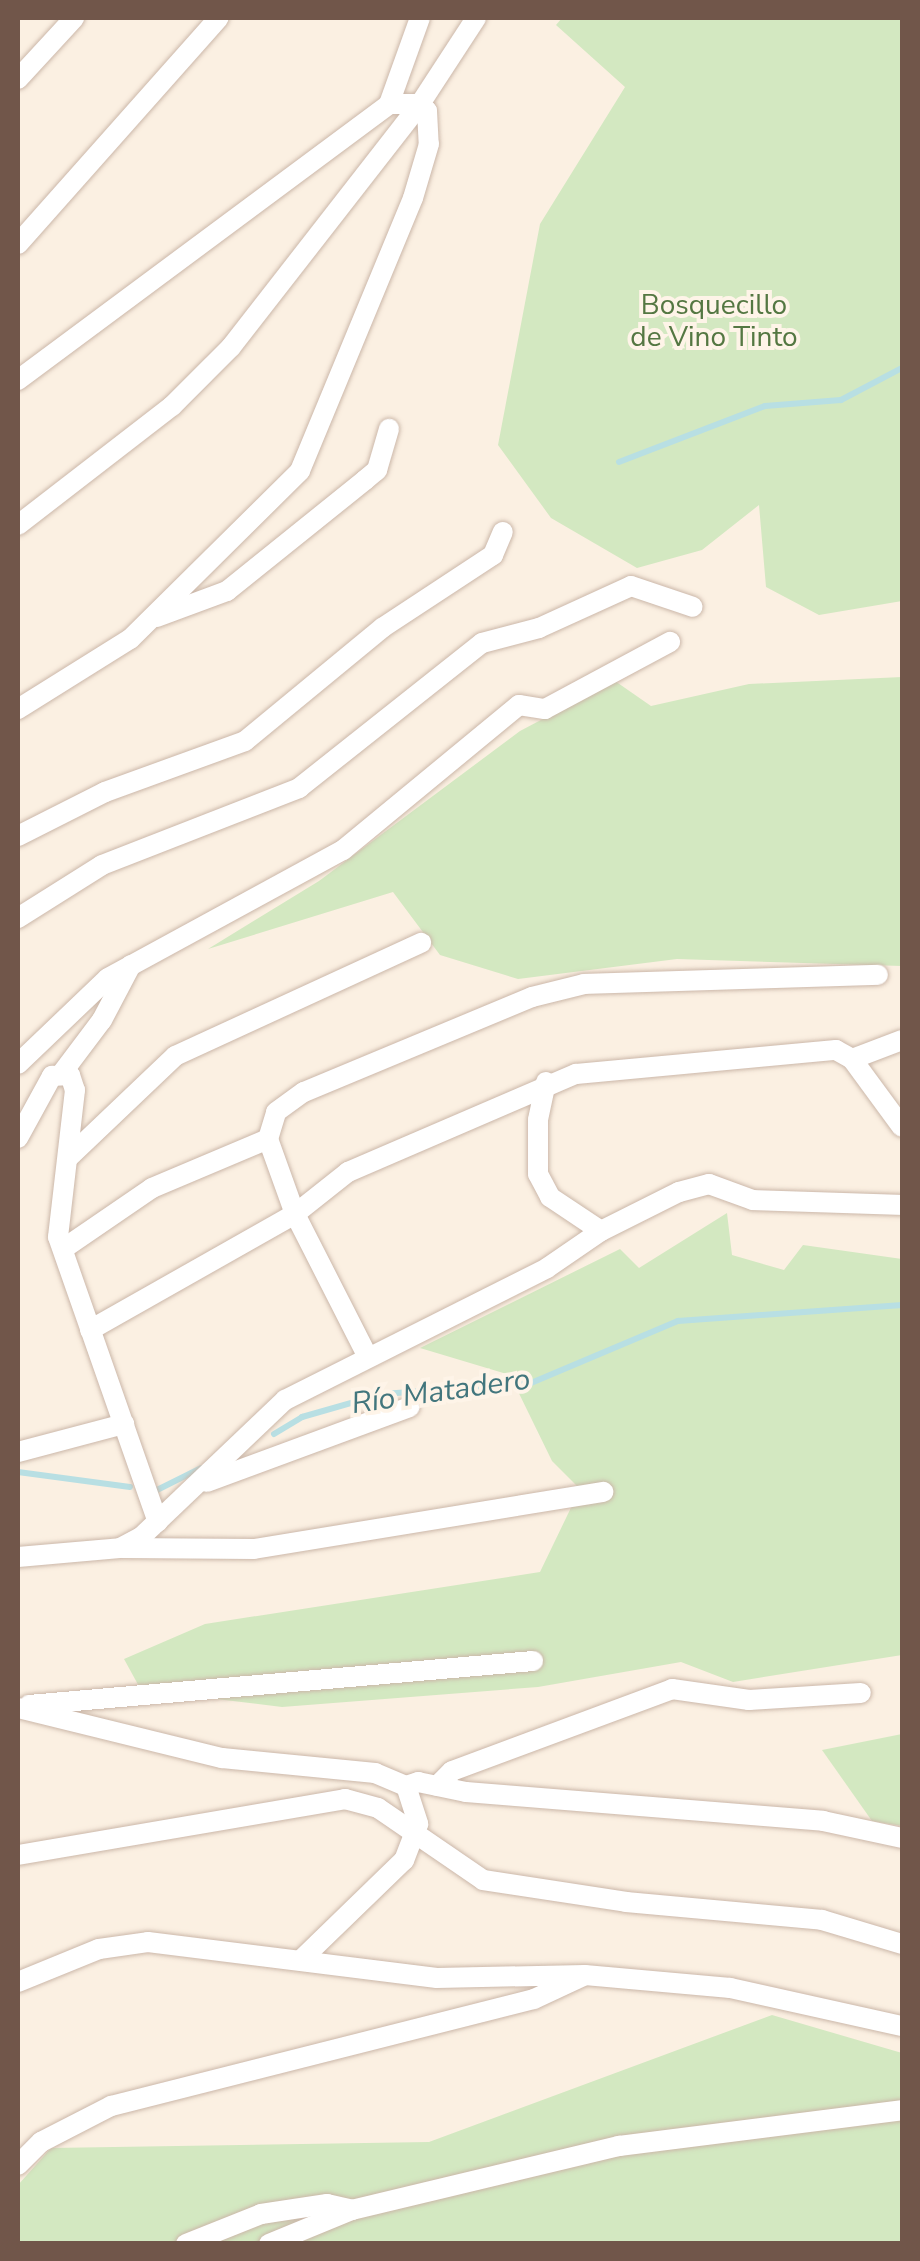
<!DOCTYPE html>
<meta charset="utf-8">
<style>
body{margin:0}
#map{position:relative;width:920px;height:2261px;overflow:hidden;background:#fbf0e2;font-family:"Nunito Sans",sans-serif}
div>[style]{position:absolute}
.green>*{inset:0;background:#d3e8c1}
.stream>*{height:6px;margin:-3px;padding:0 3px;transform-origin:3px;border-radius:3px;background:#b8dfe3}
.roads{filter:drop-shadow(0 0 2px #cbb7a9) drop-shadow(0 0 2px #cbb7a9)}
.street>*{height:20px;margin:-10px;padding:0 10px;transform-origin:10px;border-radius:10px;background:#fff}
span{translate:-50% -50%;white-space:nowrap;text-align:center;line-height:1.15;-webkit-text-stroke:8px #fef4e8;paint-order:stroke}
.park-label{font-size:28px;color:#547742}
.water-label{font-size:30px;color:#42767d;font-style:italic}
.frame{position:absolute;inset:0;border:20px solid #71564a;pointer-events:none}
</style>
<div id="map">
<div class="green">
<div style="clip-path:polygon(562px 18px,902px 18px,902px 601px,819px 615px,766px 587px,759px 505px,702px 550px,637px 568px,551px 518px,498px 445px,540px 224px,625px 87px,556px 25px)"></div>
<div style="clip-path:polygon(902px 677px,902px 966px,677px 959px,518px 979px,440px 955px,393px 892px,208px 949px,319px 881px,520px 731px,615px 681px,651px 706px,749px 684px)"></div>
<div style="clip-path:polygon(727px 1213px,732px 1255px,784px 1270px,803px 1245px,902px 1259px,902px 1655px,733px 1682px,681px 1662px,538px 1687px,282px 1707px,141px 1690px,124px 1659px,205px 1624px,540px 1572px,580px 1489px,552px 1461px,510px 1375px,420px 1348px,620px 1249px,639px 1268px)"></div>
<div style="clip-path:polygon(902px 1734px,902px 1826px,872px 1821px,822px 1750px)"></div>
<div style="clip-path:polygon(772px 2015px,902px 2053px,902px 2243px,18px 2243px,18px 2185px,51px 2148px,429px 2142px)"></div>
</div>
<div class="stream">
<div style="left:619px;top:462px;width:156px;rotate:-21deg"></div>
<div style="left:765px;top:406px;width:76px;rotate:-4.5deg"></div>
<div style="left:841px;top:400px;width:69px;rotate:-27.7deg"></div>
<div style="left:274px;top:1434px;width:33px;rotate:-31deg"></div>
<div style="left:302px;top:1417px;width:84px;rotate:-15.9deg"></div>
<div style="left:383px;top:1394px;width:148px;rotate:-4.3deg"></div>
<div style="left:531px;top:1383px;width:160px;rotate:-22.9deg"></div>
<div style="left:678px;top:1321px;width:225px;rotate:-4.1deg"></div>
<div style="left:18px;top:1472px;width:113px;rotate:7.6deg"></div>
<div style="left:157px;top:1490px;width:49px;rotate:-26.6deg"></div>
</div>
<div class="roads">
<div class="street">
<div style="left:18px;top:79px;width:83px;rotate:-47.4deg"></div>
<div style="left:389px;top:104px;width:91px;rotate:-70.2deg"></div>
<div style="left:18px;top:244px;width:302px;rotate:-48.4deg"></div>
<div style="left:18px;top:380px;width:462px;rotate:-36.6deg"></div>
<div style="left:389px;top:104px;width:31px"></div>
<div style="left:420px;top:104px;width:10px;rotate:45deg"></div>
<div style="left:427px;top:111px;width:33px;rotate:87deg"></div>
<div style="left:429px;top:144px;width:56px;rotate:106.5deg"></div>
<div style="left:413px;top:198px;width:295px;rotate:112.5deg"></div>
<div style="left:300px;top:471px;width:239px;rotate:135.3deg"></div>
<div style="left:130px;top:639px;width:132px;rotate:148deg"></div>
<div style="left:18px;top:525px;width:195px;rotate:-37.7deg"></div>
<div style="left:172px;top:406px;width:83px;rotate:-45deg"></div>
<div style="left:231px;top:347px;width:308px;rotate:-52.1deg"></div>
<div style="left:420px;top:104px;width:103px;rotate:-56.9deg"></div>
<div style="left:157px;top:617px;width:75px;rotate:-20.4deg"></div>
<div style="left:227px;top:591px;width:177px;rotate:-38.8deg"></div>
<div style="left:365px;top:480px;width:16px;rotate:-40deg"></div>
<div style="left:377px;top:470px;width:43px;rotate:-73.7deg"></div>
<div style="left:18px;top:836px;width:97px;rotate:-26.8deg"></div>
<div style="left:105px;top:792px;width:149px;rotate:-20deg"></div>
<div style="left:245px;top:741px;width:178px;rotate:-39.5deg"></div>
<div style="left:382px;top:628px;width:133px;rotate:-33.3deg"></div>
<div style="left:493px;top:555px;width:25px;rotate:-67deg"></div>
<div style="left:18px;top:918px;width:99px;rotate:-32.2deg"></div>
<div style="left:102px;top:865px;width:212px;rotate:-21.3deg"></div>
<div style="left:299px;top:788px;width:233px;rotate:-38.4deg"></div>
<div style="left:482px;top:643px;width:59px;rotate:-14.7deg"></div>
<div style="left:539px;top:628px;width:101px;rotate:-24.5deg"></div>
<div style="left:631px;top:586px;width:65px;rotate:18.7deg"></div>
<div style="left:852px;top:1059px;width:53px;rotate:-20.8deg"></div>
<div style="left:18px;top:1064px;width:124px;rotate:-43.7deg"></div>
<div style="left:108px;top:978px;width:268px;rotate:-28.6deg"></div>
<div style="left:343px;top:850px;width:228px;rotate:-39.5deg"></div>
<div style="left:519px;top:705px;width:26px;rotate:9deg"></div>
<div style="left:545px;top:709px;width:142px;rotate:-28.2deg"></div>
<div style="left:62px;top:1073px;width:66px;rotate:-53deg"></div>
<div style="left:102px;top:1020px;width:62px;rotate:-62.2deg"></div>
<div style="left:546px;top:1082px;width:39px;rotate:102deg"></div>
<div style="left:538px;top:1120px;width:54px;rotate:90deg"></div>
<div style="left:538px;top:1174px;width:26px;rotate:62deg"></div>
<div style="left:550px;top:1197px;width:61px;rotate:33.7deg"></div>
<div style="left:18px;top:1138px;width:71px;rotate:-61.3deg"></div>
<div style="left:52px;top:1076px;width:18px;rotate:-3deg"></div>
<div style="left:70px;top:1075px;width:16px;rotate:72deg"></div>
<div style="left:75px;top:1090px;width:148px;rotate:96.6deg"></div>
<div style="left:58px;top:1237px;width:302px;rotate:70.7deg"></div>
<div style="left:268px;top:1139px;width:80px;rotate:70.2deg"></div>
<div style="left:295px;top:1214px;width:161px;rotate:63deg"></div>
<div style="left:68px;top:1158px;width:148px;rotate:-43.6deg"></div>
<div style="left:175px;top:1056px;width:271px;rotate:-24.7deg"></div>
<div style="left:63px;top:1249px;width:108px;rotate:-34.4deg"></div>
<div style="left:152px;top:1188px;width:126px;rotate:-22.9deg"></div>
<div style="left:268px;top:1139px;width:28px;rotate:-73deg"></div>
<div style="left:276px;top:1112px;width:34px;rotate:-36deg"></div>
<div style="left:304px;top:1092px;width:247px;rotate:-22.6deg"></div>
<div style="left:532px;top:997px;width:54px;rotate:-14deg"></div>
<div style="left:584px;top:984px;width:294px;rotate:-1.8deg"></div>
<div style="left:90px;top:1330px;width:236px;rotate:-29.5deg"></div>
<div style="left:295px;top:1214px;width:68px;rotate:-38.4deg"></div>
<div style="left:348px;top:1172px;width:248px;rotate:-23.3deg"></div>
<div style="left:576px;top:1074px;width:261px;rotate:-5.3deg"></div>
<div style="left:836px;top:1050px;width:18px;rotate:29deg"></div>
<div style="left:852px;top:1059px;width:84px;rotate:53.7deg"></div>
<div style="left:18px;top:1452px;width:110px;rotate:-14.8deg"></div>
<div style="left:207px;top:1482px;width:216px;rotate:-20.3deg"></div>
<div style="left:122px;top:1548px;width:132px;rotate:0.4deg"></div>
<div style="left:254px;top:1549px;width:354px;rotate:-9.3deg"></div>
<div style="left:18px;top:1557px;width:102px;rotate:-5deg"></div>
<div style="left:120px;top:1548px;width:24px;rotate:-28deg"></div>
<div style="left:141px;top:1537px;width:199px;rotate:-43.6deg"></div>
<div style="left:285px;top:1400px;width:293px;rotate:-26.7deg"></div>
<div style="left:547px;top:1268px;width:65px;rotate:-34.4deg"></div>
<div style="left:601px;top:1231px;width:87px;rotate:-26.6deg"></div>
<div style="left:679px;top:1192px;width:31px;rotate:-15deg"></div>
<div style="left:709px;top:1184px;width:47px;rotate:20deg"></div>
<div style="left:753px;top:1200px;width:149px;rotate:1.9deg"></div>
<div style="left:29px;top:1705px;width:506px;rotate:-4.99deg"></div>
<div style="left:18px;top:1708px;width:210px;rotate:13.8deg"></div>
<div style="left:222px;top:1758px;width:154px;rotate:5.6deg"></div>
<div style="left:375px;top:1773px;width:34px;rotate:23deg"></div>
<div style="left:406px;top:1786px;width:40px;rotate:72deg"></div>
<div style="left:418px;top:1824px;width:39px;rotate:111deg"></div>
<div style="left:404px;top:1860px;width:142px;rotate:135.9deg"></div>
<div style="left:406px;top:1786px;width:13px;rotate:-18deg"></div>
<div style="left:418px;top:1782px;width:49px;rotate:11.8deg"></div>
<div style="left:466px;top:1792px;width:358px;rotate:4.6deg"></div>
<div style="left:823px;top:1821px;width:81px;rotate:12.1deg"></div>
<div style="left:437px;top:1786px;width:21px;rotate:-45deg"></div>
<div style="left:452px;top:1771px;width:235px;rotate:-20.4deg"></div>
<div style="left:672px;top:1689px;width:78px;rotate:8.1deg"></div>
<div style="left:749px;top:1700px;width:112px;rotate:-3.6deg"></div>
<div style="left:18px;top:1855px;width:332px;rotate:-9.7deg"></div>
<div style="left:345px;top:1799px;width:34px;rotate:15deg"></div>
<div style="left:378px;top:1808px;width:127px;rotate:34.4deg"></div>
<div style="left:483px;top:1880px;width:145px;rotate:8.7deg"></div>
<div style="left:626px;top:1902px;width:197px;rotate:5.2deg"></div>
<div style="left:822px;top:1920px;width:84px;rotate:16.7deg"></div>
<div style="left:18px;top:1982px;width:87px;rotate:-22.2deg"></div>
<div style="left:99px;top:1949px;width:49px;rotate:-8.1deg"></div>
<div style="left:148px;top:1942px;width:291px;rotate:7.1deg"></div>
<div style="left:437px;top:1978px;width:148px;rotate:-1.2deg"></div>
<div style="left:585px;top:1975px;width:146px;rotate:5.1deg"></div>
<div style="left:730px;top:1988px;width:176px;rotate:12.5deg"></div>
<div style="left:18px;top:2165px;width:33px;rotate:-45deg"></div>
<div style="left:41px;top:2142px;width:79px;rotate:-27.2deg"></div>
<div style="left:111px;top:2106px;width:436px;rotate:-14.2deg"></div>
<div style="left:534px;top:1999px;width:54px;rotate:-25.1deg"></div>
<div style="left:186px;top:2244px;width:81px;rotate:-21.8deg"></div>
<div style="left:261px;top:2214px;width:67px;rotate:-8.6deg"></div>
<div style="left:327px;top:2204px;width:26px;rotate:13deg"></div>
<div style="left:269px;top:2244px;width:90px;rotate:-22.3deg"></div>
<div style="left:352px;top:2210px;width:275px;rotate:-13.5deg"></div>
<div style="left:619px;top:2146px;width:285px;rotate:-7.2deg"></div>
</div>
</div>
<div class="park-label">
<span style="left:714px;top:321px">Bosquecillo<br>de Vino Tinto</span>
</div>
<div class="water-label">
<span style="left:441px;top:1392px;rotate:-8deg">Río Matadero</span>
</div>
<div class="frame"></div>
</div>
